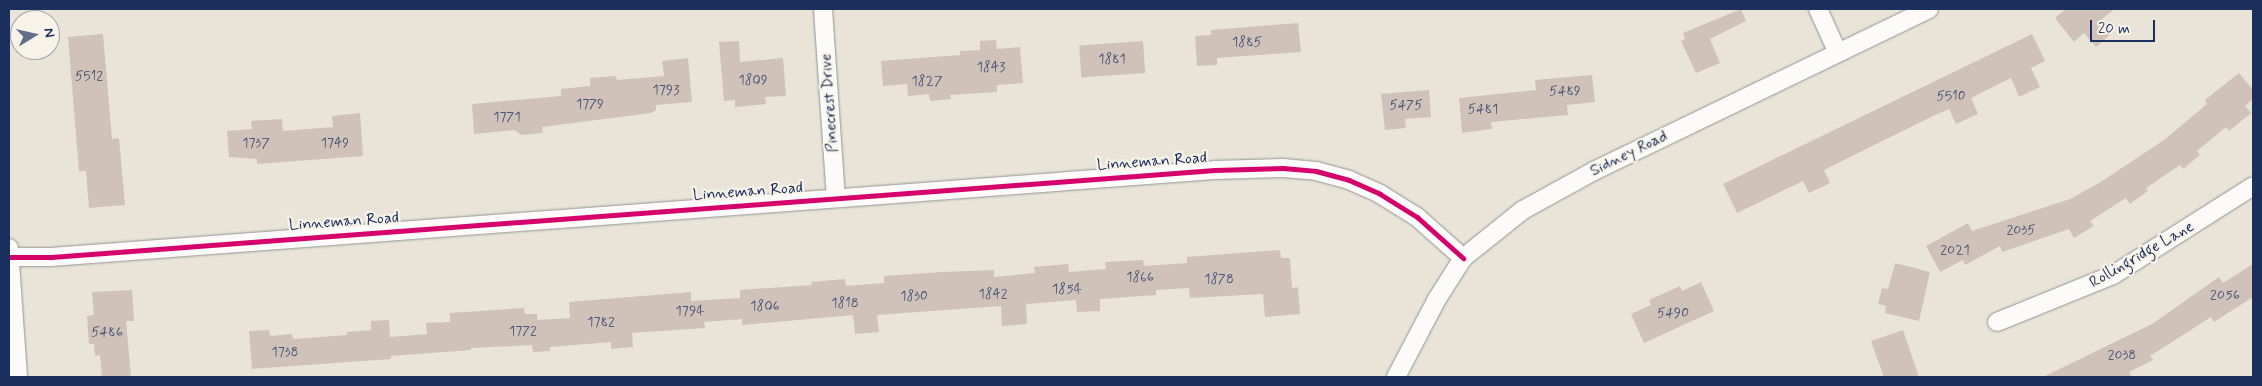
<!DOCTYPE html>
<style>
body{margin:0}
#map{position:relative;width:2262px;height:386px;overflow:hidden;background:#e9e4d7;font-family:Mynerve,sans-serif}
div>[style]{position:absolute}
.building>*{inset:0;background:#d0c2b9;transform-origin:0 0}
.roads{filter:drop-shadow(0 0 1px #939494) drop-shadow(0 0 1px #939494)}
.minor>*{height:18px;margin:-9px;padding:0 9px;transform-origin:9px;border-radius:9px;background:#fcfbf9}
.cycleway>*{height:5px;margin:-2.5px;padding:0 2.5px;transform-origin:2.5px;border-radius:2.5px;background:#d6006c}
span{translate:-50% -50%;white-space:nowrap;text-align:center;line-height:1.15;-webkit-text-stroke:4.5px #f7f3e8;paint-order:stroke}
.number-label{font-size:14px;color:#485475}
.number-label span{-webkit-text-stroke-width:0}
.street-label{font-size:16px;color:#1b2f5e}
.frame{position:absolute;inset:0;border:10px solid #1b2f5e;pointer-events:none}
.north{position:absolute;left:10px;top:10px;width:50px;height:50px;box-sizing:border-box;background:#f7f3e8;border:1px solid #9fa5b1;border-radius:50%;rotate:81deg;font-size:14px;font-weight:700;line-height:20px;text-align:center;color:#1b2f5e}
.north::after{content:'';display:block;margin:auto;width:18px;height:22px;background:#636e88;clip-path:polygon(50% 0,100% 100%,50% 72%,0 100%)}
.scale{position:absolute;left:2090px;top:20px;width:65px;height:22px;box-sizing:border-box;border:2px solid #1b2f5e;border-top:0;padding-left:6px;font-size:15px;line-height:18px;white-space:nowrap;color:#1b2f5e;-webkit-text-stroke:4px #f7f3e8;paint-order:stroke}
</style>
<div id="map">
<div class="building">
<div style="clip-path:polygon(1741px 9px,1746px 21px,1710px 39px,1720px 63px,1696px 73px,1681px 41px,1685px 39px,1683px 33px)"></div>
<div style="clip-path:polygon(2066px 9px,2114px 9px,2101px 20px,2111px 34px,2096px 47px,2084px 33px,2074px 42px,2055px 18px)"></div>
<div style="clip-path:polygon(1298px 23px,1301px 52px,1217px 58px,1217px 65px,1197px 66px,1195px 36px,1211px 35px,1211px 30px)"></div>
<div style="clip-path:polygon(103px 34px,112px 139px,119px 138px,125px 205px,89px 208px,86px 171px,79px 171px,68px 37px)"></div>
<div style="clip-path:polygon(2032px 34px,2045px 61px,2031px 68px,2040px 87px,2019px 97px,2011px 78px,1971px 98px,1978px 114px,1956px 124px,1949px 109px,1935px 115px,1824px 170px,1830px 183px,1809px 193px,1803px 181px,1737px 213px,1723px 184px)"></div>
<div style="clip-path:polygon(996px 40px,997px 49px,1020px 47px,1023px 83px,997px 85px,997px 92px,950px 95px,951px 99px,930px 101px,929px 94px,908px 96px,907px 84px,883px 86px,881px 61px,960px 55px,960px 51px,980px 50px,980px 41px)"></div>
<div style="clip-path:polygon(739px 41px,740px 62px,783px 58px,786px 96px,765px 97px,766px 104px,735px 107px,735px 100px,724px 101px,719px 42px)"></div>
<div style="left:1143px;top:41px;width:32px;height:64px;rotate:86deg"></div>
<div style="clip-path:polygon(688px 58px,692px 102px,656px 105px,656px 110px,651px 113px,542px 127px,543px 133px,521px 135px,515px 130px,474px 134px,472px 104px,561px 96px,561px 89px,590px 86px,590px 78px,616px 76px,617px 80px,664px 76px,662px 61px)"></div>
<div style="clip-path:polygon(2239px 73px,2253px 90px,2253px 99px,2245px 106px,2251px 113px,2229px 131px,2226px 127px,2197px 151px,2200px 155px,2183px 169px,2180px 165px,2146px 188px,2148px 191px,2130px 204px,2126px 198px,2090px 221px,2094px 226px,2074px 238px,2069px 229px,2002px 252px,2000px 246px,1965px 265px,1963px 260px,1940px 272px,1926px 246px,1968px 223px,1972px 231px,2070px 199px,2099px 183px,2164px 140px,2207px 104px,2205px 100px)"></div>
<div style="clip-path:polygon(1592px 75px,1595px 102px,1567px 105px,1568px 115px,1491px 122px,1492px 129px,1462px 133px,1459px 98px,1536px 90px,1535px 80px)"></div>
<div style="clip-path:polygon(1429px 90px,1431px 117px,1405px 119px,1406px 128px,1385px 130px,1381px 94px)"></div>
<div style="clip-path:polygon(360px 113px,363px 156px,257px 164px,257px 159px,229px 157px,227px 131px,252px 129px,251px 121px,282px 119px,283px 131px,333px 127px,332px 116px)"></div>
<div style="clip-path:polygon(1280px 250px,1281px 258px,1290px 258px,1292px 288px,1298px 287px,1300px 314px,1265px 317px,1263px 294px,1190px 298px,1189px 288px,1156px 290px,1156px 295px,1100px 299px,1100px 311px,1077px 312px,1076px 300px,1026px 304px,1027px 324px,1002px 326px,1001px 306px,877px 315px,879px 332px,855px 334px,853px 315px,742px 325px,742px 319px,704px 322px,705px 328px,632px 333px,633px 347px,611px 349px,611px 342px,550px 347px,550px 351px,533px 352px,532px 345px,471px 348px,471px 350px,391px 356px,391px 359px,252px 369px,249px 331px,269px 330px,270px 336px,292px 334px,293px 339px,347px 335px,347px 332px,371px 330px,371px 321px,389px 320px,390px 337px,427px 334px,426px 323px,450px 322px,450px 313px,524px 308px,525px 314px,537px 314px,537px 320px,570px 318px,569px 302px,691px 292px,691px 301px,740px 298px,740px 290px,812px 285px,811px 282px,845px 279px,846px 286px,884px 283px,884px 276px,942px 272px,994px 270px,994px 277px,1035px 273px,1034px 267px,1068px 264px,1069px 272px,1106px 269px,1105px 262px,1143px 260px,1144px 266px,1187px 263px,1187px 257px)"></div>
<div style="clip-path:polygon(1895px 263px,1930px 272px,1919px 321px,1885px 313px,1886px 306px,1878px 304px,1882px 288px,1888px 289px)"></div>
<div style="clip-path:polygon(2253px 264px,2253px 297px,2214px 322px,2211px 317px,2150px 356px,2153px 360px,2129px 372px,2132px 377px,2043px 377px,2152px 324px,2219px 277px,2223px 283px)"></div>
<div style="clip-path:polygon(1701px 282px,1714px 311px,1644px 343px,1631px 314px,1651px 305px,1649px 300px,1680px 286px,1682px 291px)"></div>
<div style="clip-path:polygon(132px 290px,134px 321px,126px 321px,131px 377px,102px 377px,100px 355px,95px 356px,94px 344px,89px 344px,87px 316px,94px 315px,92px 292px)"></div>
<div style="clip-path:polygon(1903px 330px,1919px 377px,1884px 377px,1871px 341px)"></div>
</div>
<div class="roads">
<div class="minor">
<div style="left:823px;top:9px;width:189px;rotate:86.1deg"></div>
<div style="left:1818px;top:9px;width:48px;rotate:65.6deg"></div>
<div style="left:9px;top:248px;width:129px;rotate:86deg"></div>
<div style="left:9px;top:257px;width:42px"></div>
<div style="left:51px;top:257px;width:1167px;rotate:-4.27deg"></div>
<div style="left:1215px;top:170px;width:68px;rotate:-1.7deg"></div>
<div style="left:1283px;top:168px;width:33px;rotate:5deg"></div>
<div style="left:1316px;top:171px;width:34px;rotate:15deg"></div>
<div style="left:1349px;top:180px;width:34px;rotate:24deg"></div>
<div style="left:1380px;top:194px;width:44px;rotate:31.9deg"></div>
<div style="left:1417px;top:217px;width:62px;rotate:41.7deg"></div>
<div style="left:1997px;top:322px;width:125px;rotate:-22.1deg"></div>
<div style="left:2113px;top:275px;width:166px;rotate:-32.4deg"></div>
<div style="left:1396px;top:377px;width:88px;rotate:-62.3deg"></div>
<div style="left:1437px;top:299px;width:49px;rotate:-57.6deg"></div>
<div style="left:1463px;top:258px;width:77px;rotate:-38.7deg"></div>
<div style="left:1523px;top:210px;width:81px;rotate:-28.8deg"></div>
<div style="left:1594px;top:171px;width:372px;rotate:-25.8deg"></div>
</div>
</div>
<div class="cycleway">
<div style="left:9px;top:257px;width:42px"></div>
<div style="left:51px;top:257px;width:1167px;rotate:-4.27deg"></div>
<div style="left:1215px;top:170px;width:68px;rotate:-1.7deg"></div>
<div style="left:1283px;top:168px;width:33px;rotate:5deg"></div>
<div style="left:1316px;top:171px;width:34px;rotate:15deg"></div>
<div style="left:1349px;top:180px;width:34px;rotate:24deg"></div>
<div style="left:1380px;top:194px;width:44px;rotate:31.9deg"></div>
<div style="left:1417px;top:217px;width:62px;rotate:41.7deg"></div>
</div>
<div class="number-label">
<span style="left:1247px;top:42px">1885</span>
<span style="left:1112px;top:59px">1881</span>
<span style="left:991px;top:67px">1843</span>
<span style="left:89px;top:76px">5512</span>
<span style="left:753px;top:80px">1809</span>
<span style="left:927px;top:81px">1827</span>
<span style="left:666px;top:90px">1793</span>
<span style="left:1565px;top:91px">5489</span>
<span style="left:1951px;top:96px">5510</span>
<span style="left:590px;top:104px">1779</span>
<span style="left:1406px;top:105px">5475</span>
<span style="left:1483px;top:109px">5481</span>
<span style="left:507px;top:117px">1771</span>
<span style="left:256px;top:143px">1737</span>
<span style="left:335px;top:143px">1749</span>
<span style="left:2021px;top:230px">2035</span>
<span style="left:1955px;top:250px">2021</span>
<span style="left:1140px;top:277px">1866</span>
<span style="left:1219px;top:279px">1878</span>
<span style="left:1067px;top:289px">1854</span>
<span style="left:993px;top:294px">1842</span>
<span style="left:2225px;top:295px">2056</span>
<span style="left:914px;top:296px">1830</span>
<span style="left:845px;top:303px">1818</span>
<span style="left:765px;top:306px">1806</span>
<span style="left:690px;top:311px">1794</span>
<span style="left:1673px;top:313px">5490</span>
<span style="left:601px;top:322px">1782</span>
<span style="left:523px;top:331px">1772</span>
<span style="left:107px;top:332px">5486</span>
<span style="left:285px;top:352px">1738</span>
<span style="left:2122px;top:355px">2038</span>
</div>
<div class="street-label">
<span style="left:830px;top:103px;rotate:-94deg">Pinecrest Drive</span>
<span style="left:1629px;top:154px;rotate:-26deg">Sidney Road</span>
<span style="left:1152px;top:162px;rotate:-4deg">Linneman Road</span>
<span style="left:748px;top:192px;rotate:-4deg">Linneman Road</span>
<span style="left:344px;top:222px;rotate:-4deg">Linneman Road</span>
<span style="left:2142px;top:255px;rotate:-30deg">Rollingridge Lane</span>
</div>
<div class="frame"></div>
<div class="north">N</div>
<div class="scale">20 m</div>
</div>
